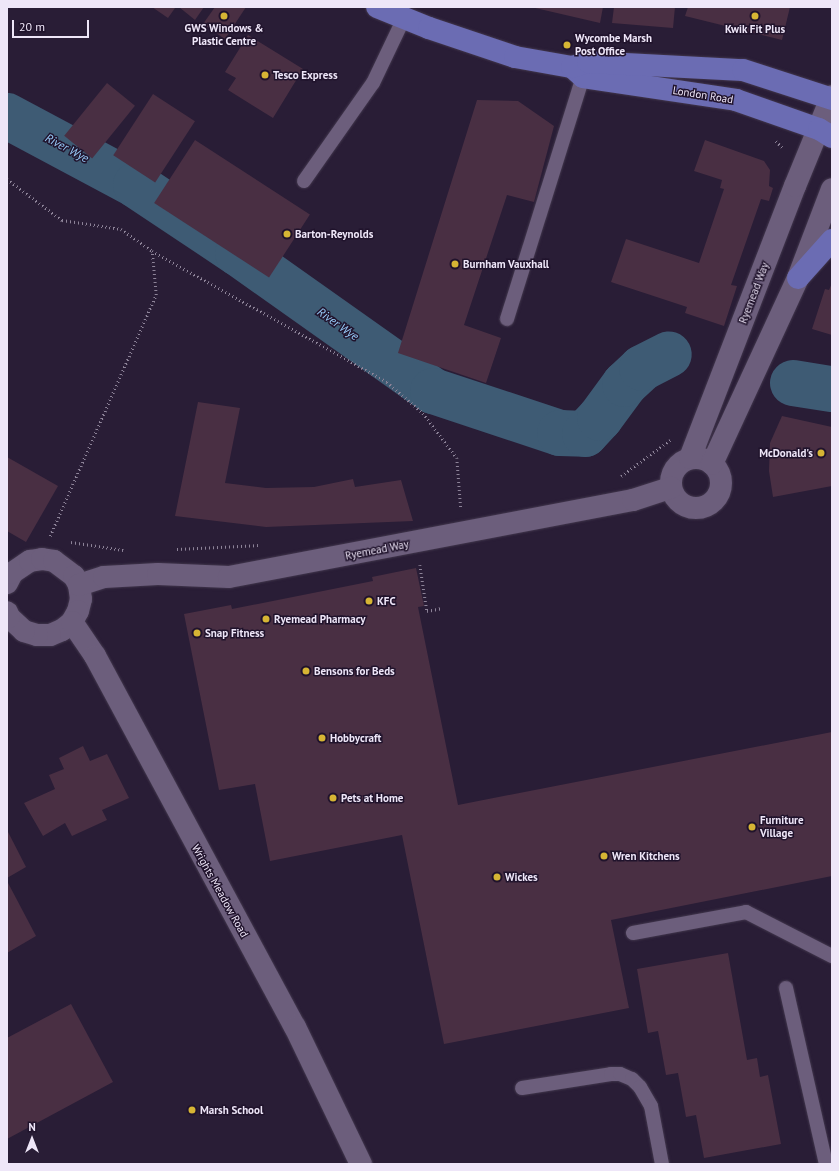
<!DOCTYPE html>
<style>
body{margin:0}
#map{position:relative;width:839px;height:1171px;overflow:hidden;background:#291d36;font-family:"PT Sans",sans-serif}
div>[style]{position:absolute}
.river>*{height:46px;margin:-23px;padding:0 23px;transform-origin:23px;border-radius:23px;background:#3e5b74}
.building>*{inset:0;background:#492f43;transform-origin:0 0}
.path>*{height:2.5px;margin-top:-1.25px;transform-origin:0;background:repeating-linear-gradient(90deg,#8d8398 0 1px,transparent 0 4px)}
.roads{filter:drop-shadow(0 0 1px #42374d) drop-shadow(0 0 1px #42374d)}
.service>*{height:14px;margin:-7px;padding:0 7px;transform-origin:7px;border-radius:7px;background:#6c5e7c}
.minor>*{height:22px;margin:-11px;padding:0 11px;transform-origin:11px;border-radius:11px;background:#6c5e7c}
.minor>.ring{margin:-11px;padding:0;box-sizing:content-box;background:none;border:22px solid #6c5e7c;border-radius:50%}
.primary>*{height:22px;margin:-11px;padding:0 11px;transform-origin:11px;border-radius:11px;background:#6b6cb3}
.dots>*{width:11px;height:11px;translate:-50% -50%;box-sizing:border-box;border:2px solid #20132c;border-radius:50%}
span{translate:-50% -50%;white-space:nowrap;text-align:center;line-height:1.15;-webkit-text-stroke:3px #20132c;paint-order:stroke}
.poi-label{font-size:11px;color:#eee6f8;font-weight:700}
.left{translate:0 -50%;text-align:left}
.right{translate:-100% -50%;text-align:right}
.street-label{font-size:11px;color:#eee6f8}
.water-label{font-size:12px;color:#97caf8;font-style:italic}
.frame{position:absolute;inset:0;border:8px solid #eee6f8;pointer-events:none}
.north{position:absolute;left:12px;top:1119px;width:40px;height:40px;-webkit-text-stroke:3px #20132c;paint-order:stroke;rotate:0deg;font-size:11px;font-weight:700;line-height:16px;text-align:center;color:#eee6f8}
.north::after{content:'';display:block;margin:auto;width:14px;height:18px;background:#eee6f8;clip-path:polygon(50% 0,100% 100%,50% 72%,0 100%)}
.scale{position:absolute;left:12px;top:20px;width:77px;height:18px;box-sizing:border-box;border:2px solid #eee6f8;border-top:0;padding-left:5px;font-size:12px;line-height:14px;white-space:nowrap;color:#eee6f8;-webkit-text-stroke:3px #20132c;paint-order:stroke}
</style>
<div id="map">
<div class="river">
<div style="left:7px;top:116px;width:146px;rotate:28.1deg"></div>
<div style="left:136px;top:185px;width:123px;rotate:33.7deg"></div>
<div style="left:238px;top:253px;width:239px;rotate:35.3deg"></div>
<div style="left:433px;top:391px;width:134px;rotate:18.3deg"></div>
<div style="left:560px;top:433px;width:25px;rotate:2deg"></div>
<div style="left:585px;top:434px;width:22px;rotate:-47deg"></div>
<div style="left:600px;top:418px;width:42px;rotate:-53.7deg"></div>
<div style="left:625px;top:384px;width:23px;rotate:-43deg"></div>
<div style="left:642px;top:368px;width:30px;rotate:-27deg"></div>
<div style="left:793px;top:383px;width:39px;rotate:9deg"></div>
</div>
<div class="building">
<div style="clip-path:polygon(152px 7px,174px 7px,175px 8px,168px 18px)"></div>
<div style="clip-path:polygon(179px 7px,204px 7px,195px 20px)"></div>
<div style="clip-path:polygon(215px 7px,246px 7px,225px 39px,203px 24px)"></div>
<div style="clip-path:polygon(531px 7px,603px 7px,600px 23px)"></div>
<div style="clip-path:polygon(614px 7px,675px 7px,673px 28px,612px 23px)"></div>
<div style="clip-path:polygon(688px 7px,790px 7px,782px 40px,685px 16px)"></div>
<div style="clip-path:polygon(248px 35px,303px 69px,273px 118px,228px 90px,236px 78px,225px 72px)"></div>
<div style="left:107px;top:83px;width:36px;height:68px;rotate:39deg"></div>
<div style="left:153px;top:94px;width:50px;height:73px;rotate:33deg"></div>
<div style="clip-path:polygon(477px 100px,518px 101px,554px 126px,534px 202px,507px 195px,464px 325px,501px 338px,486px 383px,398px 353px)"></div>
<div style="left:195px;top:140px;width:137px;height:75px;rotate:33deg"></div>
<div style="clip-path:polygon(705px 140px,764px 161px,770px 170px,769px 186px,773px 188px,769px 201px,761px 199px,731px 285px,737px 286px,724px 326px,685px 313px,687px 307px,611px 282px,626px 239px,699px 263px,724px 189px,720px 188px,722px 180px,694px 171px)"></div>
<div style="clip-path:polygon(832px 283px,832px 335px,812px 329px,825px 289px,829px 290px)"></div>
<div style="clip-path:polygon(198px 402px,240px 408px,225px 483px,266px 488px,314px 487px,353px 479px,355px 487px,401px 480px,413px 521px,266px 527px,175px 516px)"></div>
<div style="clip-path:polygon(782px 416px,832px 427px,832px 486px,773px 497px,769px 471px,770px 443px)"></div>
<div style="clip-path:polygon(7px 457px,58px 486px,26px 542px,7px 531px)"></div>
<div style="clip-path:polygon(416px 568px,424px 606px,418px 607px,458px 805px,832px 732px,832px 876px,611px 920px,629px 1008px,444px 1044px,402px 835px,270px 861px,255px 784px,219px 790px,184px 614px,231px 605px,232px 609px,373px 581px,372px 577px)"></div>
<div style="clip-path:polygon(83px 746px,90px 761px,107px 754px,129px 798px,102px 810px,107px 820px,72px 836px,65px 823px,43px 836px,24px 803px,55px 789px,49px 775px,64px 769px,59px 758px)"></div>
<div style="clip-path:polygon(7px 830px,26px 867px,7px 878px)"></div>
<div style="clip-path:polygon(7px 881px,36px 936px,7px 953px)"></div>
<div style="clip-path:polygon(728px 953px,747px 1060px,757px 1058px,760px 1077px,768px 1075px,781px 1144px,704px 1158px,696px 1115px,686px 1117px,678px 1073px,666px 1075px,658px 1031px,648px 1033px,637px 969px)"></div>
<div style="clip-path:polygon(71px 1004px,113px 1082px,7px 1139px,7px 1038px)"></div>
</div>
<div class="path">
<div style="left:776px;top:141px;width:11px;rotate:45deg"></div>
<div style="left:7px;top:179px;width:69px;rotate:36.7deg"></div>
<div style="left:62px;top:220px;width:60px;rotate:8.7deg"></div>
<div style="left:121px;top:229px;width:38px;rotate:35deg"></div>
<div style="left:152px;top:251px;width:269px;rotate:29.1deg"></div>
<div style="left:387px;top:382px;width:48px;rotate:40.7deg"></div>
<div style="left:423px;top:413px;width:56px;rotate:52.9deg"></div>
<div style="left:457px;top:458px;width:51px;rotate:85.5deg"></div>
<div style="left:621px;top:476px;width:61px;rotate:-36.3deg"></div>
<div style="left:50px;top:536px;width:263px;rotate:-66.3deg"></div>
<div style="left:156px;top:295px;width:44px;rotate:-95.2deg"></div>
<div style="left:71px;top:542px;width:53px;rotate:8.7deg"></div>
<div style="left:177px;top:549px;width:81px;rotate:-2.8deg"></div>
<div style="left:420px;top:565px;width:47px;rotate:81.3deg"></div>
<div style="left:427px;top:611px;width:16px;rotate:-11deg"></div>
</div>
<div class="roads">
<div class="service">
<div style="left:304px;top:181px;width:120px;rotate:-54.9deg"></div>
<div style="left:373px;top:83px;width:72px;rotate:-64.5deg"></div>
<div style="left:507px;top:319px;width:261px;rotate:-72.6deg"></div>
<div style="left:633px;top:933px;width:115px;rotate:-10.5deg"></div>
<div style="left:746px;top:912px;width:97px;rotate:27.1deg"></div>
<div style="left:786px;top:988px;width:180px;rotate:77.2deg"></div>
<div style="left:522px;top:1088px;width:90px;rotate:-8.9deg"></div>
<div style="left:611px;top:1074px;width:9px"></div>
<div style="left:620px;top:1074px;width:13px;rotate:23deg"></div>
<div style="left:632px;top:1079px;width:11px;rotate:45deg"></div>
<div style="left:640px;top:1087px;width:22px;rotate:60deg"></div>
<div style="left:651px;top:1106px;width:59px;rotate:79.3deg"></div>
</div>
<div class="minor">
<div class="ring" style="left:671px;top:458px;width:28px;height:28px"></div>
<div style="left:690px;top:458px;width:292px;rotate:-68.9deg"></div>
<div style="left:795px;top:186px;width:97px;rotate:-67.7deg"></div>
<div style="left:712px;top:464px;width:205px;rotate:-65.2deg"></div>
<div style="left:798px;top:278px;width:95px;rotate:-69.1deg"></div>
<div style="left:7px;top:583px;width:11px;rotate:-63deg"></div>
<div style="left:12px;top:573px;width:22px;rotate:-34deg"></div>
<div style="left:30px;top:561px;width:12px;rotate:-9deg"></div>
<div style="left:42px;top:559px;width:12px;rotate:9deg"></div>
<div style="left:54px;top:561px;width:25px;rotate:37deg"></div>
<div style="left:74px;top:576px;width:10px;rotate:61deg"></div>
<div style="left:79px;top:585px;width:14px;rotate:82deg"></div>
<div style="left:81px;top:599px;width:12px;rotate:104deg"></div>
<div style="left:78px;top:611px;width:13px;rotate:119deg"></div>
<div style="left:72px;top:622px;width:13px;rotate:141deg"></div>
<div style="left:62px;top:630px;width:13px;rotate:157deg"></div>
<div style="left:50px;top:635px;width:13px;rotate:180deg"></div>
<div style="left:37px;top:635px;width:14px;rotate:-163deg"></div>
<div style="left:24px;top:631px;width:21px;rotate:-137deg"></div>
<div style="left:9px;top:617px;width:5px;rotate:-112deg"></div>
<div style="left:79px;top:585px;width:26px;rotate:-18deg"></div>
<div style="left:104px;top:577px;width:54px;rotate:-3.2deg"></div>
<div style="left:158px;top:574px;width:71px;rotate:2.4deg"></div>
<div style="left:229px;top:577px;width:411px;rotate:-10.8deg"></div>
<div style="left:633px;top:500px;width:40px;rotate:-18deg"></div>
<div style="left:72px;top:622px;width:41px;rotate:55.9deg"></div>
<div style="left:95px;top:656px;width:421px;rotate:61.7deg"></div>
<div style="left:295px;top:1027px;width:152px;rotate:64.3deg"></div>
</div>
<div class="primary">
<div style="left:377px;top:7px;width:56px;rotate:22deg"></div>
<div style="left:429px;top:28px;width:91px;rotate:18.6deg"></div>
<div style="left:515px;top:57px;width:58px;rotate:10deg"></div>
<div style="left:572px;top:67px;width:15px;rotate:42deg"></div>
<div style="left:583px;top:77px;width:155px;rotate:8.5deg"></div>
<div style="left:736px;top:100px;width:88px;rotate:19.3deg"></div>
<div style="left:819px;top:129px;width:15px;rotate:32deg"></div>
<div style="left:572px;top:67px;width:17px;rotate:-17deg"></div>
<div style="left:588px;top:62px;width:155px;rotate:3deg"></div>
<div style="left:743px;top:70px;width:94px;rotate:18deg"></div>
<div style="left:798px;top:278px;width:51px;rotate:-48.2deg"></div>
</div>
</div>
<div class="dots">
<div style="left:224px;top:16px;background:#d6b534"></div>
<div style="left:755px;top:16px;background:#d6b534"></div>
<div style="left:567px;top:45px;background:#d6b534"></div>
<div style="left:265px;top:75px;background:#d6b534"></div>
<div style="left:287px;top:234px;background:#d6b534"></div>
<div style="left:455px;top:264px;background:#d6b534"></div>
<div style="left:821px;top:453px;background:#d6b534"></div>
<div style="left:369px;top:601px;background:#d6b534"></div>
<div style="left:266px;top:619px;background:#d6b534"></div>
<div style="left:197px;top:633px;background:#d6b534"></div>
<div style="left:306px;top:671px;background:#d6b534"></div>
<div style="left:322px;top:738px;background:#d6b534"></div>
<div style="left:333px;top:798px;background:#d6b534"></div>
<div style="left:752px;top:827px;background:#d6b534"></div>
<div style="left:604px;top:856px;background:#d6b534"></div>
<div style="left:497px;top:877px;background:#d6b534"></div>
<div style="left:192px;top:1110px;background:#d6b534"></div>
</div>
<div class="poi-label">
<span style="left:224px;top:35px">GWS Windows &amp;<br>Plastic Centre</span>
<span style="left:755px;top:29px">Kwik Fit Plus</span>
<span class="left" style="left:575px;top:45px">Wycombe Marsh<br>Post Office</span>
<span class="left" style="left:273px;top:75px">Tesco Express</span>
<span class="left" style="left:295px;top:234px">Barton-Reynolds</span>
<span class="left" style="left:463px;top:264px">Burnham Vauxhall</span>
<span class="right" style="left:813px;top:453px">McDonald's</span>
<span class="left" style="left:377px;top:601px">KFC</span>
<span class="left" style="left:274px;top:619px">Ryemead Pharmacy</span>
<span class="left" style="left:205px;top:633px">Snap Fitness</span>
<span class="left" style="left:314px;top:671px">Bensons for Beds</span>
<span class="left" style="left:330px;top:738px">Hobbycraft</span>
<span class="left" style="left:341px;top:798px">Pets at Home</span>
<span class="left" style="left:760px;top:827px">Furniture<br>Village</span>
<span class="left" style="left:612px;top:856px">Wren Kitchens</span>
<span class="left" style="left:505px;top:877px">Wickes</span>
<span class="left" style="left:200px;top:1110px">Marsh School</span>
</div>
<div class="street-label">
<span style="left:703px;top:95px;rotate:9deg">London Road</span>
<span style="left:754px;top:293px;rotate:-69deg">Ryemead Way</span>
<span style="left:377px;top:550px;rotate:-11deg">Ryemead Way</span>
<span style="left:220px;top:891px;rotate:61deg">Wrights Meadow Road</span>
</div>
<div class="water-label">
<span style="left:67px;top:148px;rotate:28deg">River Wye</span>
<span style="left:338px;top:324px;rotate:35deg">River Wye</span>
</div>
<div class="frame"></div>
<div class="north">N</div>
<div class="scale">20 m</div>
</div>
